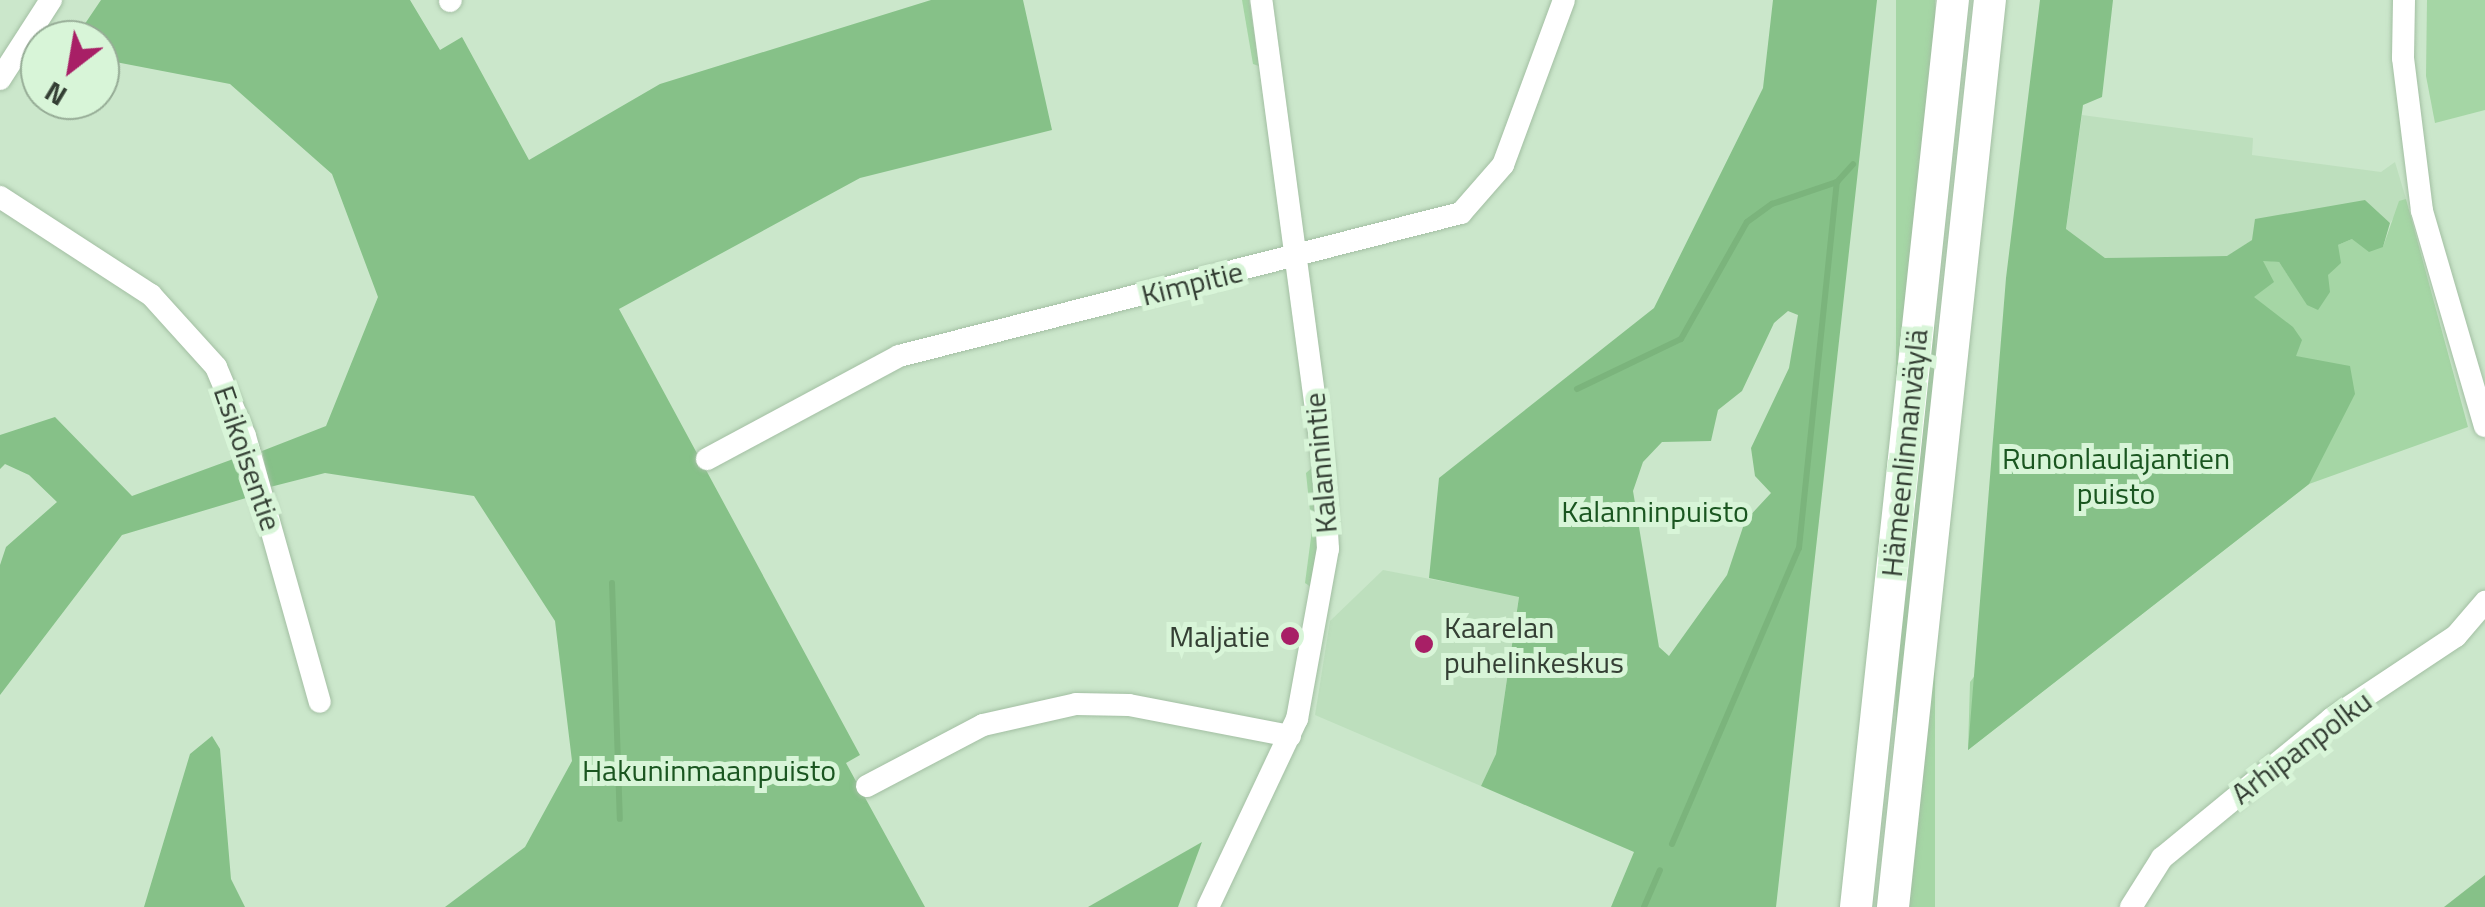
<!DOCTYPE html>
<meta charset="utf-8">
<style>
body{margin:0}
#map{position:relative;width:2485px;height:907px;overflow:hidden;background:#cbe7cb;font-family:"Titillium Web",sans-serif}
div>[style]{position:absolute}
.built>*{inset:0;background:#bddfbd}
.green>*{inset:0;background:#a5d6a5;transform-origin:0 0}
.forest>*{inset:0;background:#86c188}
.stream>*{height:6px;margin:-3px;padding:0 3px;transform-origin:3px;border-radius:3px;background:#7bb47c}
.roads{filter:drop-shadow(0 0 2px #a3bfa3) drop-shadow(0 0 2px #a3bfa3)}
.minor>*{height:22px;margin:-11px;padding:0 11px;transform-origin:11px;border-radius:11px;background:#fff}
.highway>*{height:32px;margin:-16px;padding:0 16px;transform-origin:16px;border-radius:16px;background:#fff}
.dots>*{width:28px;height:28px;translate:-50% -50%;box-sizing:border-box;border:5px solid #d8f5d8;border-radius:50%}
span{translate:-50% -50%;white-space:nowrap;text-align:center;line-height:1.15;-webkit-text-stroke:10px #d8f5d8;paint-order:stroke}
.street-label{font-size:30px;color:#343f34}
.park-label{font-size:30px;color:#1a5620}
.poi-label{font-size:30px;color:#343f34}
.left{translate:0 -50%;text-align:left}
.right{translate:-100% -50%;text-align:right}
.north{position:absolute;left:20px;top:20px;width:100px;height:100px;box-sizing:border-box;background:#d8f5d8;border:2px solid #96ac96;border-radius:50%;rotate:211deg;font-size:28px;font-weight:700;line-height:40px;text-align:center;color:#343f34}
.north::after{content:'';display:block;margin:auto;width:35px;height:45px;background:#a81f66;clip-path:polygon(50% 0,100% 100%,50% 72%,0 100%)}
</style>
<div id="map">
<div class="built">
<div style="clip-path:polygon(2082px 115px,2253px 138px,2252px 155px,2381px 172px,2395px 162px,2406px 199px,2390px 223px,2365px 200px,2252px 240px,2228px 256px,2105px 258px,2066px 230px)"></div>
<div style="clip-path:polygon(1383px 570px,1519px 596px,1496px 754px,1481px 786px,1315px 715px,1330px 621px)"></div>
</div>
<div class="green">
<div style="clip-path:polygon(1242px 0,1249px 0,1259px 66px,1253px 64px)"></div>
<div style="left:1896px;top:0;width:39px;height:912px"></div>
<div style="clip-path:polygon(2427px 0,2485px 0,2485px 110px,2435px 123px,2426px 76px)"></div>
<div style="clip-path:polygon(2406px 199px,2468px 427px,2309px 484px,1968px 750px,1970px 682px,2261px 303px,2253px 297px,2263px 260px,2279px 262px,2298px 290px,2328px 275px,2338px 245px,2352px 239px,2383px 247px,2399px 201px)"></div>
<div style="clip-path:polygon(1314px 466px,1317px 549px,1311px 587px,1305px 583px,1312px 530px,1306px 473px)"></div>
</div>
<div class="forest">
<div style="clip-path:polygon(101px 0,410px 0,440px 50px,462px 37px,529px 160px,660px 84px,931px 0,1023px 0,1052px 130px,860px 178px,619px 309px,860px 755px,846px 763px,925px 907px,445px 907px,525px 847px,572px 761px,555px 621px,474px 496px,325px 473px,270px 487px,262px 451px,326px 426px,378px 297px,332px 174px,230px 84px,100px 59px,100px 40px,74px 40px)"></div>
<div style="clip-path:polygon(evenodd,1773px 0,1877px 0,1776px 907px,1611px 907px,1634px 852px,1481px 786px,1496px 754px,1519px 597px,1429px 578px,1439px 478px,1654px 308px,1763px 88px,1773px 0,1788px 311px,1798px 315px,1789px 368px,1751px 448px,1755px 476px,1771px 493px,1745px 521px,1727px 575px,1669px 656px,1659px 647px,1633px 491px,1643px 462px,1662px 442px,1711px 441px,1718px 410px,1742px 391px,1774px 323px,1788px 311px)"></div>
<div style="clip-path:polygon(2040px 0,2113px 0,2102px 97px,2083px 105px,2066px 229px,2105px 258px,2227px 256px,2252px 240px,2255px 219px,2365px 200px,2390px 223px,2383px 247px,2369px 252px,2352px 239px,2338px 245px,2341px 263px,2328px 275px,2330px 292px,2318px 310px,2307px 305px,2279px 262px,2263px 261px,2274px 282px,2254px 297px,2293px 327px,2302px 340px,2296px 356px,2350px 366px,2355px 394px,2309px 484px,1968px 750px,2006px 278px)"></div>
<div style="clip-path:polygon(55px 417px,132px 496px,236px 458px,246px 498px,122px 535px,0 695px,0 565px,6px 547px,57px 502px,29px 475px,5px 464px,0 469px,0 435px)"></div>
<div style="clip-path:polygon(212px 736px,220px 749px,231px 879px,245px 907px,144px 907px,190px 754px)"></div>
<div style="clip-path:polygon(1202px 842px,1178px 907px,1088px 907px)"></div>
<div style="clip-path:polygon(2485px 875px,2485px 907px,2444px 907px)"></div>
</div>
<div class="stream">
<div style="left:1577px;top:389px;width:115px;rotate:-25.7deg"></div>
<div style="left:1681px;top:339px;width:134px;rotate:-60.6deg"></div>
<div style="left:1747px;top:222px;width:31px;rotate:-36deg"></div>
<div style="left:1772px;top:204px;width:69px;rotate:-18.7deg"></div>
<div style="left:1837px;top:182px;width:24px;rotate:-48deg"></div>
<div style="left:612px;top:583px;width:236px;rotate:88.1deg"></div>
<div style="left:1672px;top:844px;width:322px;rotate:-66.8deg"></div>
<div style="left:1799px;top:548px;width:368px;rotate:-84.1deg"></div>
<div style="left:1644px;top:907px;width:40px;rotate:-66.6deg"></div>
</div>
<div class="roads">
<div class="minor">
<div style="left:2404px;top:0;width:58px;rotate:91deg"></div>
<div style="left:2403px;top:58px;width:154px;rotate:82.9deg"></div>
<div style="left:2422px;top:211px;width:224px;rotate:73.7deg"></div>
<div style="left:450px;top:1px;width:1px;rotate:-45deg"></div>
<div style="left:0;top:79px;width:94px;rotate:-57.2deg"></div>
<div style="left:0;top:197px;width:180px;rotate:33deg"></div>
<div style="left:151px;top:295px;width:97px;rotate:47.9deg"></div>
<div style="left:216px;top:367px;width:75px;rotate:67.2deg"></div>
<div style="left:245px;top:436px;width:276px;rotate:74.3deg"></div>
<div style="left:707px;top:459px;width:218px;rotate:-28.2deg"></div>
<div style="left:899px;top:356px;width:580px;rotate:-14.28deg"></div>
<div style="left:1461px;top:213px;width:64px;rotate:-48.8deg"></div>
<div style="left:1503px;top:165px;width:176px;rotate:-69.7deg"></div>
<div style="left:867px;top:786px;width:131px;rotate:-27.7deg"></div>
<div style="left:983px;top:725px;width:95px;rotate:-12.7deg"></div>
<div style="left:1076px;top:704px;width:53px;rotate:1.1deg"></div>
<div style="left:1129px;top:705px;width:164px;rotate:10.9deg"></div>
<div style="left:1208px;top:907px;width:208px;rotate:-64.7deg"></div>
<div style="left:1297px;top:719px;width:173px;rotate:-79.7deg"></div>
<div style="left:1328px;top:549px;width:87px;rotate:-93.3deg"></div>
<div style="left:1323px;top:462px;width:466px;rotate:-97.6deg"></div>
<div style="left:2131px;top:907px;width:58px;rotate:-57.7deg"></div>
<div style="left:2162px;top:858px;width:219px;rotate:-39.4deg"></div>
<div style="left:2331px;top:719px;width:150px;rotate:-33.6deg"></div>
<div style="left:2456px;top:636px;width:45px;rotate:-49.5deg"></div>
</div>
<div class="highway">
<div style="left:1856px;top:907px;width:912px;rotate:-83.9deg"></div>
<div style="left:1893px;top:907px;width:912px;rotate:-83.9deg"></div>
</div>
</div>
<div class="dots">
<div style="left:1290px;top:636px;background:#a81f66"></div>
<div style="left:1424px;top:644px;background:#a81f66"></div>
</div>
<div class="street-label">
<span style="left:1192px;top:283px;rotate:-14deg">Kimpitie</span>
<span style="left:1904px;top:453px;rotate:-84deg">Hämeenlinnanväylä</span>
<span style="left:248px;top:458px;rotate:71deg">Esikoisentie</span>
<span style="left:1320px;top:463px;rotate:-95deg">Kalannintie</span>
<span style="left:2301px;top:747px;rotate:-37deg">Arhipanpolku</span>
</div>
<div class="park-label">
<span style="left:2116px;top:475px">Runonlaulajantien<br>puisto</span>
<span style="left:1655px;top:511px">Kalanninpuisto</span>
<span style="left:709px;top:770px">Hakuninmaanpuisto</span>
</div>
<div class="poi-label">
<span class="left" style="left:1444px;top:644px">Kaarelan<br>puhelinkeskus</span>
<span class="right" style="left:1270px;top:636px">Maljatie</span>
</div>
<div class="north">N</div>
</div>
